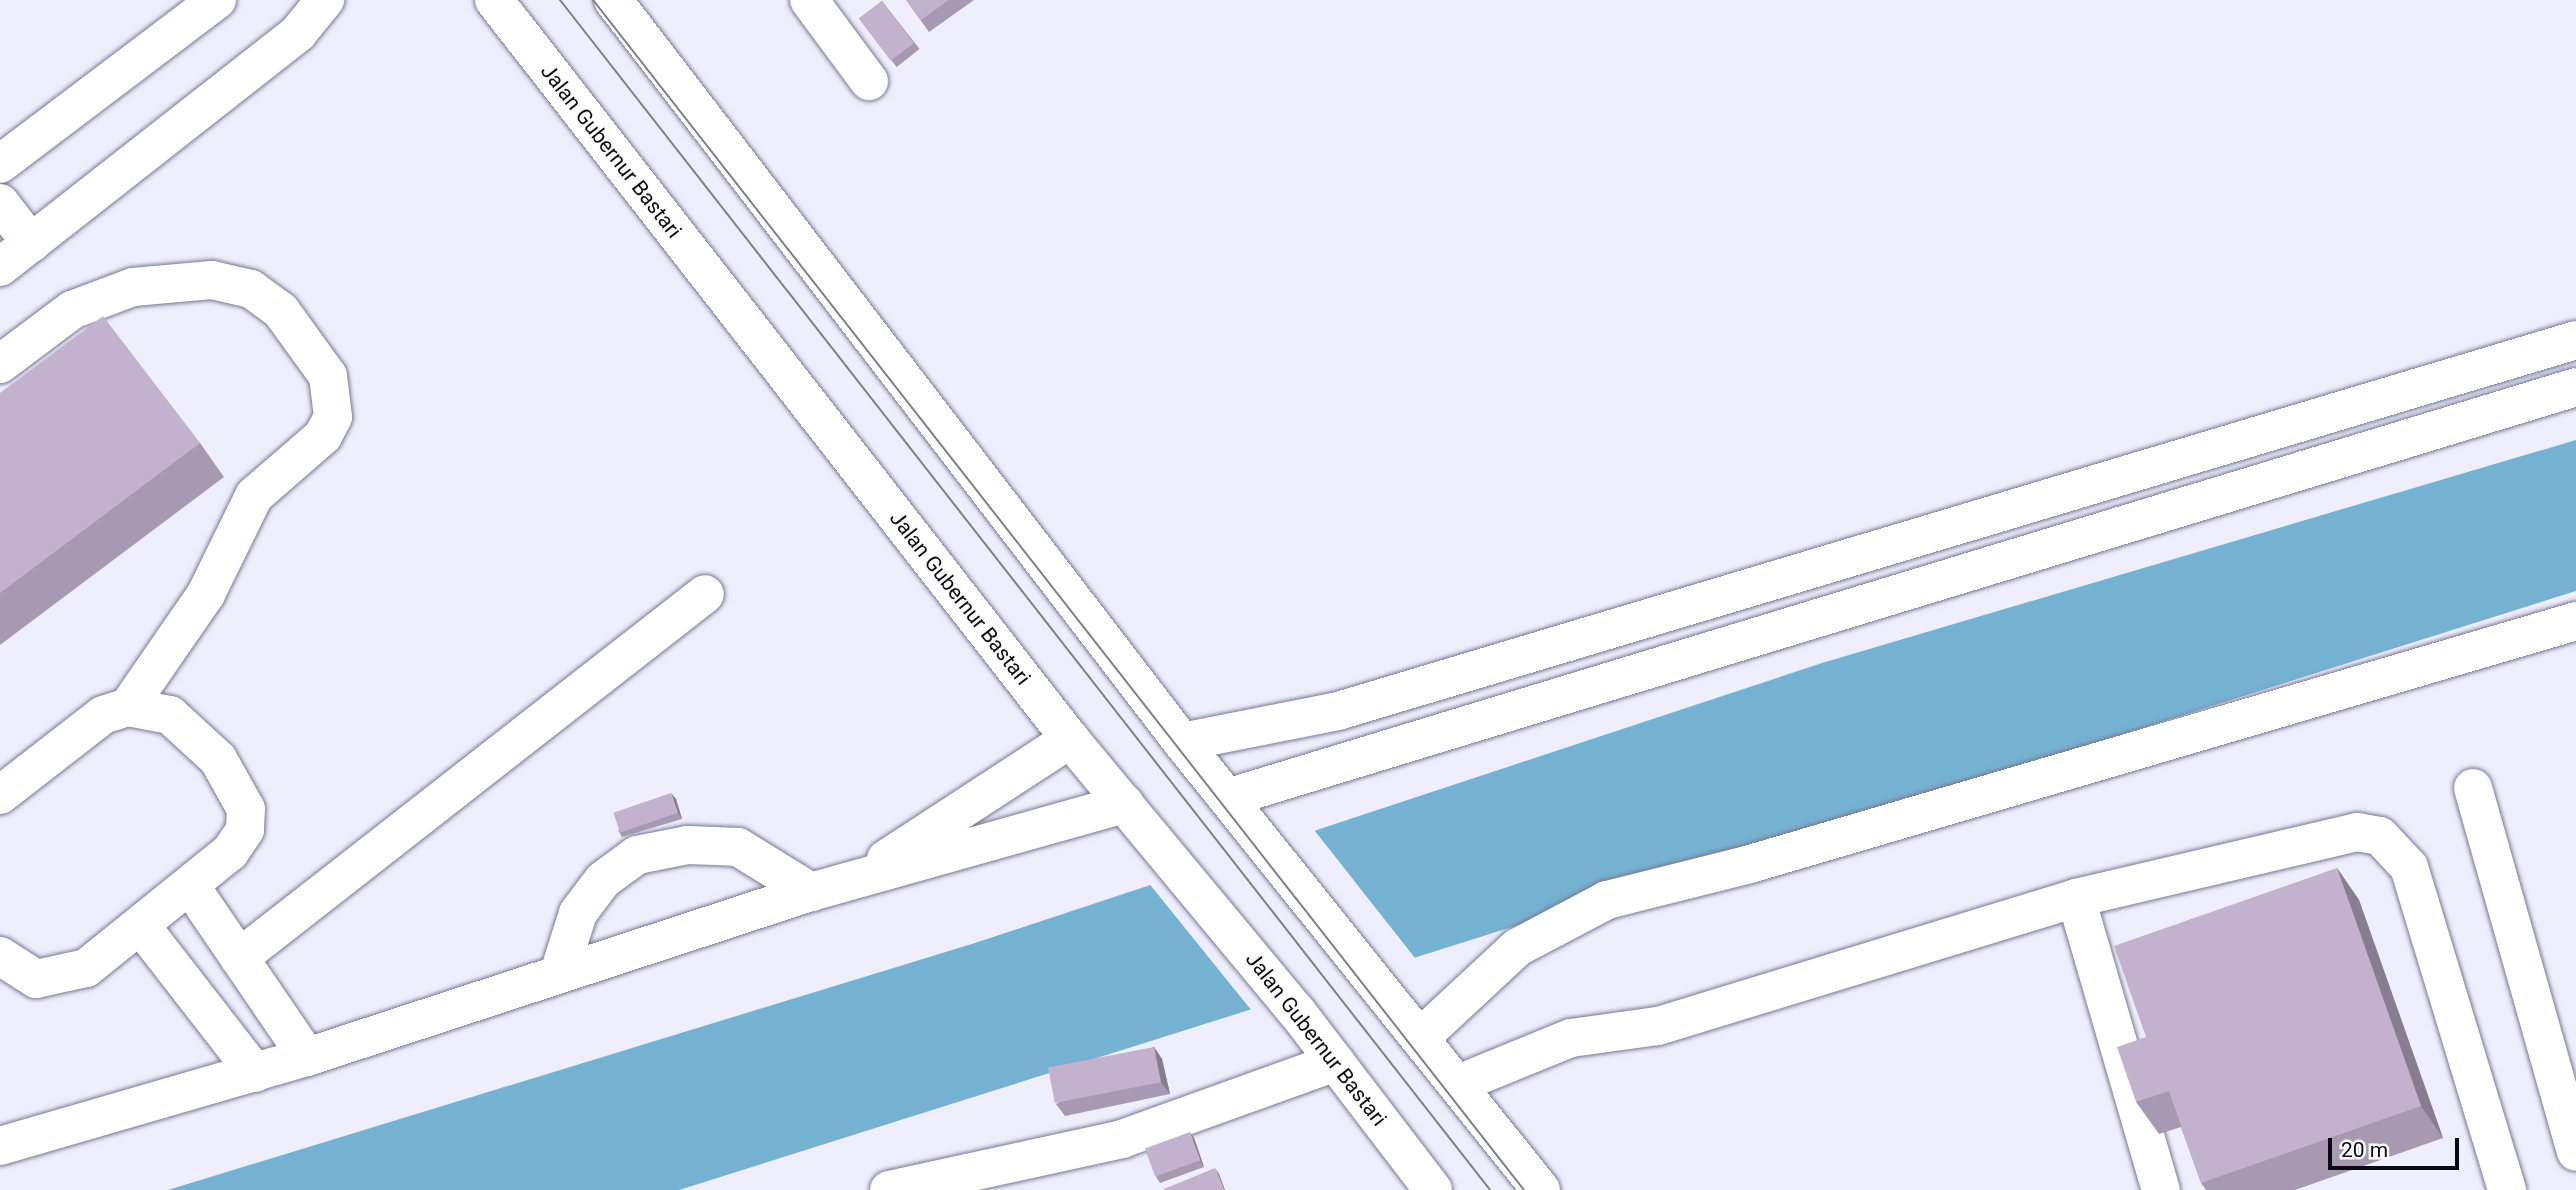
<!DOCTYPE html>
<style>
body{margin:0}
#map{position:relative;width:2576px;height:1190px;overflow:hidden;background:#eeeefc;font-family:Roboto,sans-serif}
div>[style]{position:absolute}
.water>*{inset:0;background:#75b2d1}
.pier>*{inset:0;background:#eeeefc}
.roads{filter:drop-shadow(0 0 2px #777894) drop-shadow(0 0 2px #777894)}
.minor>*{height:38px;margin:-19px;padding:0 19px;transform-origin:19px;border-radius:19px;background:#fff}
.highway>*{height:38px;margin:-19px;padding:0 19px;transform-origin:19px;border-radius:19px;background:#fff}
.tram>*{height:2px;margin:-1px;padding:0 1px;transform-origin:1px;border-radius:1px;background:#7f7f8b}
.wall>*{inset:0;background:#a799b1;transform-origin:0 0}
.shaded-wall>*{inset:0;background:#887d90}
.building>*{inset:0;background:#c2b2ce;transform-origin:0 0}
span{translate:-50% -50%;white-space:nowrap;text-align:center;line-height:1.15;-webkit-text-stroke:5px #fdfdfd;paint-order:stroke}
.street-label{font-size:21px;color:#0a0a15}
.scale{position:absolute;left:2328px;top:1138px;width:131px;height:32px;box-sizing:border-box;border:4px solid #0a0a15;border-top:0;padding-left:9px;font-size:21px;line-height:24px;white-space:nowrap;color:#0a0a15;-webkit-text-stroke:5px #fdfdfd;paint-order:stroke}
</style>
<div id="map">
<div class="water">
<div style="clip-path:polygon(2576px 440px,2576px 591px,679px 1190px,168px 1190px,975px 943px,1822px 663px)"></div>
</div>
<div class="pier">
<div style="clip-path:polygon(1311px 826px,1415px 958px,1252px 1011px,1147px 881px)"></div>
</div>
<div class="roads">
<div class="minor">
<div style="left:809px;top:0;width:101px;rotate:53.5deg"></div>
<div style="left:0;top:164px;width:272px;rotate:-37.1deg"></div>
<div style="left:0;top:203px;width:51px;rotate:52.2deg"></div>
<div style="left:0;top:267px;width:379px;rotate:-38.1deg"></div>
<div style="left:298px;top:33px;width:43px;rotate:-50.7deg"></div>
<div style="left:0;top:364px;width:90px;rotate:-36.9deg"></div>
<div style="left:72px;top:310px;width:65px;rotate:-20.7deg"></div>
<div style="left:133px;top:287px;width:79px;rotate:-5.1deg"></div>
<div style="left:212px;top:280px;width:40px;rotate:13deg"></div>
<div style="left:251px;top:289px;width:37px;rotate:36deg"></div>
<div style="left:281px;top:311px;width:80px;rotate:54.1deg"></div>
<div style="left:328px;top:376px;width:41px;rotate:83deg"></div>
<div style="left:333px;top:417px;width:21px;rotate:118deg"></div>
<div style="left:323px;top:436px;width:91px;rotate:139deg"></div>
<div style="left:254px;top:496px;width:109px;rotate:116.1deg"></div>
<div style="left:206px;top:594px;width:137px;rotate:124.6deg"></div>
<div style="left:1182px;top:742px;width:159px;rotate:-11.2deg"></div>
<div style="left:1338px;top:711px;width:1292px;rotate:-16.68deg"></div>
<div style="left:2473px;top:788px;width:378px;rotate:74.2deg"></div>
<div style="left:0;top:795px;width:130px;rotate:-37.8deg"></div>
<div style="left:103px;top:715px;width:26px;rotate:-18deg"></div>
<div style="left:128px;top:707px;width:43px;rotate:10.8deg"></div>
<div style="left:170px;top:715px;width:65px;rotate:42.5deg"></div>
<div style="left:218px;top:759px;width:57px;rotate:60.8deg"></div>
<div style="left:246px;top:809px;width:21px;rotate:93deg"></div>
<div style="left:245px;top:830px;width:27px;rotate:124deg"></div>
<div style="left:230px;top:852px;width:185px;rotate:141.1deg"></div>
<div style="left:86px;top:968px;width:51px;rotate:167.6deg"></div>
<div style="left:36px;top:979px;width:43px;rotate:-147.4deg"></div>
<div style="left:1227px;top:798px;width:1410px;rotate:-16.94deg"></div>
<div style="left:886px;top:859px;width:220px;rotate:-33.1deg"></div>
<div style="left:191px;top:887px;width:206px;rotate:55.7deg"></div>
<div style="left:2076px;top:898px;width:304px;rotate:73.8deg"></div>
<div style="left:141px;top:926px;width:186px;rotate:52.2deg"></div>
<div style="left:239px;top:958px;width:591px;rotate:-37.99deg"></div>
<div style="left:559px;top:973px;width:63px;rotate:-72.4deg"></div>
<div style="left:578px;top:913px;width:41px;rotate:-52.9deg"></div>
<div style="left:603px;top:880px;width:42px;rotate:-36.3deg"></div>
<div style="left:637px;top:855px;width:51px;rotate:-11.3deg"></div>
<div style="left:687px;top:845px;width:51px;rotate:2.2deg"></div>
<div style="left:738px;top:847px;width:86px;rotate:31.7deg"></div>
<div style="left:1421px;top:1037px;width:132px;rotate:-42.9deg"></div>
<div style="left:1518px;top:947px;width:101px;rotate:-27.8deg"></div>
<div style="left:1607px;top:900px;width:147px;rotate:-14.1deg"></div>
<div style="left:1750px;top:864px;width:861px;rotate:-16.39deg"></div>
<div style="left:1458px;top:1084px;width:122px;rotate:-22.2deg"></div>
<div style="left:1571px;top:1038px;width:88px;rotate:-7.9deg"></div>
<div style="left:1658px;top:1026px;width:437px;rotate:-17deg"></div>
<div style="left:2076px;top:898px;width:289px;rotate:-13.2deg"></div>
<div style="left:2357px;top:832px;width:23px;rotate:10deg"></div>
<div style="left:2380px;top:836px;width:42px;rotate:46.9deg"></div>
<div style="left:2409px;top:867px;width:338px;rotate:73.1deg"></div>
<div style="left:0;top:1146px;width:320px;rotate:-16.2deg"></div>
<div style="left:307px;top:1057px;width:530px;rotate:-18.13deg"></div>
<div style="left:811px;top:892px;width:326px;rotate:-15.7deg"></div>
<div style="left:889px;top:1190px;width:239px;rotate:-12.3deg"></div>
<div style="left:1122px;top:1139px;width:227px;rotate:-19.8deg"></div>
</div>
<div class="highway">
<div style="left:494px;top:0;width:937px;rotate:52.07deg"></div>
<div style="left:1070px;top:739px;width:355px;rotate:50.3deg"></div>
<div style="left:1297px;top:1012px;width:224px;rotate:52.6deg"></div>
<div style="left:613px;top:0;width:935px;rotate:52.52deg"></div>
<div style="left:1182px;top:742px;width:574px;rotate:51.29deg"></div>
</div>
</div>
<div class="tram">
<div style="left:560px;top:0;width:1510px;rotate:51.99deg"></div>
<div style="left:593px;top:0;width:1511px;rotate:51.96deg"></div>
</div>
<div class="wall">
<div style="clip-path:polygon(906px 0,974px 0,929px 32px)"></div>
<div style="left:882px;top:1px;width:61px;height:29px;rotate:52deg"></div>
<div style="clip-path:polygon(0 393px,200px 443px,224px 477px,0 645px)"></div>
<div style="clip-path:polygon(676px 799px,682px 819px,622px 837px,618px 830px)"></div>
<div style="clip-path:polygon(2337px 868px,2359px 900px,2443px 1138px,2295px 1190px,2206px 1190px,2201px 1183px,2181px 1127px,2159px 1134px,2136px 1102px,2146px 1037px)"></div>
<div style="clip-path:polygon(1154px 1047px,1162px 1059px,1170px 1094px,1065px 1116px,1056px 1104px)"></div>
<div style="clip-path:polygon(1194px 1138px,1204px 1167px,1160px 1183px,1156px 1177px)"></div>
</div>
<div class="shaded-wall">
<div style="clip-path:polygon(671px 793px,676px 799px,682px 819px,678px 813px)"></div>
<div style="clip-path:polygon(2337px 868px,2359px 900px,2443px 1138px,2421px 1106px)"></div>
<div style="clip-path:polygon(1154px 1047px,1162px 1059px,1170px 1094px,1161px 1082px)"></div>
<div style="clip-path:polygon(1190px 1132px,1194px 1138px,1204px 1167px,1200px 1160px)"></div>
<div style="clip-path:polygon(1215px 1168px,1219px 1174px,1225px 1190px,1224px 1190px)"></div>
</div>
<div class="building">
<div style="clip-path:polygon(906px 0,949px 0,921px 20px)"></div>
<div style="left:882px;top:1px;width:53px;height:29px;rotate:53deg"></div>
<div style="clip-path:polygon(103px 316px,200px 443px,0 593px,0 393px)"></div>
<div style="left:671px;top:793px;width:21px;height:61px;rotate:71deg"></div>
<div style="clip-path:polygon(2337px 868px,2421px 1106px,2201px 1183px,2169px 1091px,2136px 1102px,2117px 1047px,2146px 1037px,2114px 946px)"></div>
<div style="left:1154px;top:1047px;width:36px;height:108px;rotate:79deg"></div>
<div style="left:1190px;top:1132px;width:30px;height:48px;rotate:70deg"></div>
<div style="clip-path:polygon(1215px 1168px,1224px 1190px,1164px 1190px,1164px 1189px)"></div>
</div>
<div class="street-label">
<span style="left:611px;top:151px;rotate:52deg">Jalan Gubernur Bastari</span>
<span style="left:960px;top:598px;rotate:52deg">Jalan Gubernur Bastari</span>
<span style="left:1316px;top:1039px;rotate:52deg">Jalan Gubernur Bastari</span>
</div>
<div class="scale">20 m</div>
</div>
